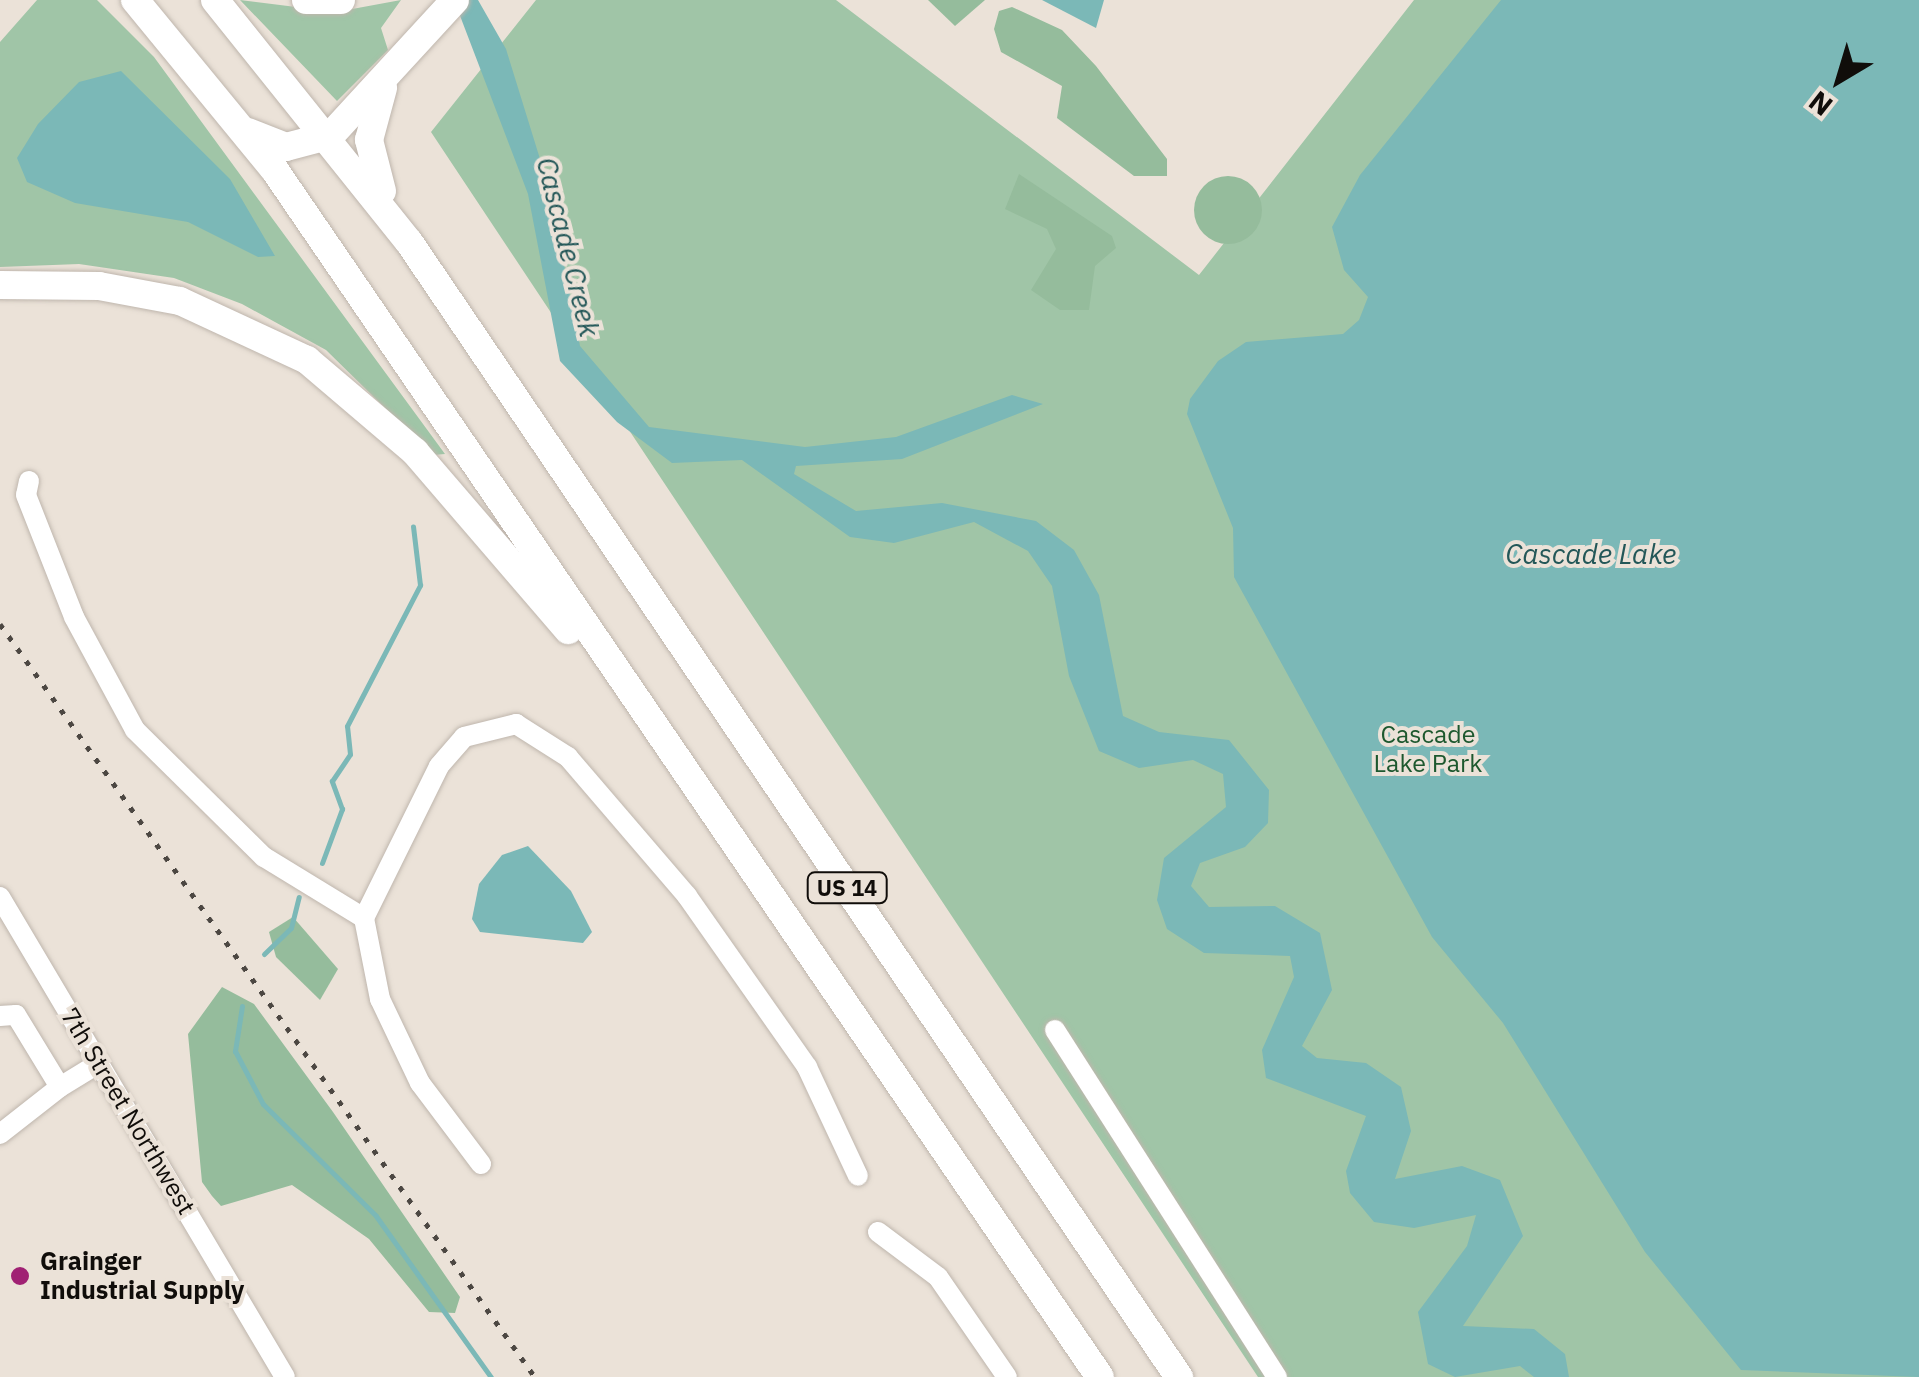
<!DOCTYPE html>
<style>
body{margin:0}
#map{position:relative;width:1919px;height:1377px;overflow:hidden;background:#ebe2d8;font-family:"IBM Plex Sans",sans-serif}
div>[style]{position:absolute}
.green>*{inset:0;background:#a0c5a7}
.forest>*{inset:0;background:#95bc9c}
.round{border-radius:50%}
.water>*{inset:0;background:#7bb8b7}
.stream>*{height:5px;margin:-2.5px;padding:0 2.5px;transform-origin:2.5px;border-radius:2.5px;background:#7bb8b7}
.roads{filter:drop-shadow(0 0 2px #bfb6ad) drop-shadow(0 0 2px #bfb6ad)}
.minor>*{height:20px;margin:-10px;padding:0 10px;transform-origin:10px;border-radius:10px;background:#fff}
.highway>*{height:28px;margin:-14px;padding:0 14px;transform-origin:14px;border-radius:14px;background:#fff}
.rail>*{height:5px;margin-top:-2.5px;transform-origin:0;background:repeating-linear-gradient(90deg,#4c4742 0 5px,transparent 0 15px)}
.dots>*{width:28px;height:28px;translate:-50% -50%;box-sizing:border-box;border:5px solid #ebe2d8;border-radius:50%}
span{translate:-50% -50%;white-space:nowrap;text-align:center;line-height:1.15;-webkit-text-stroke:8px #ebe2d8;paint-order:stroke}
.shield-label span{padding:2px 8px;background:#ebe2d8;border:2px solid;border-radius:8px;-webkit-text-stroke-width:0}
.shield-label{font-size:22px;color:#100d0a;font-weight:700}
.park-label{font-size:25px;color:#1d582e}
.street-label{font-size:25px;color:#100d0a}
.poi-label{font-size:25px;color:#100d0a;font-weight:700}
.left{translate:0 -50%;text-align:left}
.water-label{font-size:28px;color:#235758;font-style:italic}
.north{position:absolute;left:1789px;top:30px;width:100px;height:100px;-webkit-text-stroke:8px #ebe2d8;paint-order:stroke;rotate:218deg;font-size:28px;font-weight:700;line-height:40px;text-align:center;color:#100d0a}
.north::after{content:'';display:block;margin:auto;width:35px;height:45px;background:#100d0a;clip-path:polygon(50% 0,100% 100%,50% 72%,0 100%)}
</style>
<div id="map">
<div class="green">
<div style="clip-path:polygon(37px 0,97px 0,154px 57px,445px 454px,433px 455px,326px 350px,242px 304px,174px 278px,79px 264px,0 267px,0 42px)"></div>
<div style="clip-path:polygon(240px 0,336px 12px,401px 0,381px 28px,388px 50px,337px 101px)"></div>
<div style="clip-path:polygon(536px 0,836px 0,1199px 275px,1414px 0,1919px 0,1919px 1377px,1258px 1377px,431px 132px)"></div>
</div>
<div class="forest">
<div style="clip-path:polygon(928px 0,985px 0,955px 26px)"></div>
<div style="clip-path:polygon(1012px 7px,1062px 30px,1096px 66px,1167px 159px,1167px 176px,1134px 176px,1057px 118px,1062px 86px,1001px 52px,994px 29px,999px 11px)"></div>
<div style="clip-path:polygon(1019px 174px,1112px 236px,1116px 248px,1095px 266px,1089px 310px,1060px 310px,1031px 290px,1056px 249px,1047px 229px,1005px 209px)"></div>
<div class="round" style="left:1194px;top:176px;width:68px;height:68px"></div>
<div style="clip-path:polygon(293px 917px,338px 969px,320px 1000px,276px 957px,269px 932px)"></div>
<div style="clip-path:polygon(222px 987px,254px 1004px,333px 1112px,460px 1297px,455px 1313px,429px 1312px,369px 1239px,292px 1185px,221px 1206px,212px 1196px,202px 1182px,188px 1034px)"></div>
</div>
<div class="water">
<div style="clip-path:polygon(454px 0,478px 0,506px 49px,549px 188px,580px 346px,649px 427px,805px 447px,896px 437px,1012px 395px,1043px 404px,902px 459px,796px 466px,794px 474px,856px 511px,942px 503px,1036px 521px,1074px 550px,1099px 595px,1123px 716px,1159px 732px,1229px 740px,1269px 790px,1268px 823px,1245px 847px,1200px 863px,1191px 886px,1209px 907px,1275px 906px,1320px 933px,1332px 990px,1302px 1046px,1317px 1058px,1366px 1063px,1401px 1087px,1411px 1131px,1395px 1179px,1462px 1166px,1500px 1180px,1523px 1236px,1463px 1326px,1534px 1329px,1565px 1354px,1569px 1377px,1534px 1377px,1520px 1366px,1455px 1377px,1428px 1364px,1418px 1312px,1467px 1246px,1476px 1215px,1414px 1228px,1374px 1222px,1350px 1193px,1346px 1171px,1366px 1116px,1266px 1078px,1262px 1050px,1294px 977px,1290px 956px,1204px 953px,1167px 929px,1157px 900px,1164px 858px,1226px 807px,1223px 774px,1193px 760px,1139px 768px,1099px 751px,1069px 676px,1052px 586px,1028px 551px,974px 522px,894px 543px,850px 537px,742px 460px,672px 463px,617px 422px,560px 361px,528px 194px)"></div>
<div style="clip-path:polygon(1042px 0,1104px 0,1096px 28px)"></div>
<div style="clip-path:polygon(1501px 0,1919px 0,1919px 1377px,1741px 1370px,1645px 1252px,1503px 1023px,1432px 937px,1234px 577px,1233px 528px,1187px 414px,1190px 399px,1218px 361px,1246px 342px,1343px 334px,1359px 320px,1368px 297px,1344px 270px,1332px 227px,1360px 175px)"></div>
<div style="clip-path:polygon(121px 71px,230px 179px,275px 256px,258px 257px,188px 222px,75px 203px,27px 182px,17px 158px,38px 124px,79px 82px)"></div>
<div style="clip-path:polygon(528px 846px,571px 891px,592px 932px,583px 943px,480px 932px,472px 919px,479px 884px,502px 855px)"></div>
</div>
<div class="stream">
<div style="left:322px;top:863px;width:58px;rotate:-69.7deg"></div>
<div style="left:342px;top:809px;width:30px;rotate:-110deg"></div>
<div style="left:332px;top:781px;width:32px;rotate:-56deg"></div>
<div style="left:350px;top:754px;width:28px;rotate:-96deg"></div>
<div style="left:347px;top:726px;width:159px;rotate:-62.6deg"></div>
<div style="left:420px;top:585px;width:59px;rotate:-96.8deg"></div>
<div style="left:264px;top:954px;width:37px;rotate:-44deg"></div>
<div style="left:291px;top:928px;width:32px;rotate:-76deg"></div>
<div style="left:242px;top:1006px;width:46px;rotate:98.8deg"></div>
<div style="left:235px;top:1051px;width:60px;rotate:62.2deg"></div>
<div style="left:263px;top:1104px;width:159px;rotate:44.7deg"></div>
<div style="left:376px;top:1216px;width:198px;rotate:54.5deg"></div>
</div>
<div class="roads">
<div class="minor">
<div style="left:29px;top:481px;width:14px;rotate:102deg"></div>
<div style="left:26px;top:495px;width:131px;rotate:68.5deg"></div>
<div style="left:74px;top:617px;width:128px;rotate:61.6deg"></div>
<div style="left:135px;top:730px;width:181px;rotate:44.6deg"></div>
<div style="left:264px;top:857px;width:117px;rotate:31.4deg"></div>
<div style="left:0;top:897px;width:558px;rotate:59.3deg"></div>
<div style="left:0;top:1016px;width:16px;rotate:-4deg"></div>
<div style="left:16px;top:1015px;width:84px;rotate:58.6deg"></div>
<div style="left:60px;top:1087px;width:46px;rotate:-31.6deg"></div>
<div style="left:1055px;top:1030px;width:412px;rotate:57.4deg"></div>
<div style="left:0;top:1134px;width:76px;rotate:-38.1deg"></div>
<div style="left:481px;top:1164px;width:101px;rotate:-127deg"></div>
<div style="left:420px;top:1083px;width:93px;rotate:-115.5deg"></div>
<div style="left:380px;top:999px;width:83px;rotate:-101.2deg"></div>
<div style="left:364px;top:918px;width:169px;rotate:-63.7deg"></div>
<div style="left:439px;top:766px;width:38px;rotate:-49deg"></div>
<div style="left:464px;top:737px;width:54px;rotate:-14deg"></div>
<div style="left:516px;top:724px;width:62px;rotate:32.4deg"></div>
<div style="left:568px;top:757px;width:183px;rotate:49.4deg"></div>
<div style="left:687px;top:896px;width:209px;rotate:54.9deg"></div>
<div style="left:807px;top:1067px;width:120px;rotate:64.9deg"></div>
<div style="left:878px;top:1232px;width:75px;rotate:36.9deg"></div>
<div style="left:938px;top:1277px;width:121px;rotate:55.4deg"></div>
</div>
<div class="highway">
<div style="left:135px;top:0;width:219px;rotate:50.6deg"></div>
<div style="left:274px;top:169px;width:1463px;rotate:55.64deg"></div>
<div style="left:215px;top:0;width:310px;rotate:51.3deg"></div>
<div style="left:409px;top:242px;width:1372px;rotate:55.85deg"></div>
<div style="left:306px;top:0;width:35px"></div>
<div style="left:248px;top:132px;width:41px;rotate:21.5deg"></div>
<div style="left:286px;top:147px;width:47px;rotate:-14.9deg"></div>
<div style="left:331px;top:135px;width:183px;rotate:-47.4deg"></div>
<div style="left:382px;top:191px;width:53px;rotate:-104.3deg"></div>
<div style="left:369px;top:140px;width:54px;rotate:-74.9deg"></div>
<div style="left:0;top:285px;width:99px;rotate:0.6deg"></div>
<div style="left:99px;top:286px;width:82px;rotate:10.5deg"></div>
<div style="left:180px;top:301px;width:140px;rotate:24.9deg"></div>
<div style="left:307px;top:360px;width:142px;rotate:40.4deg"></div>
<div style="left:415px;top:452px;width:235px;rotate:49.3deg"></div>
</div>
</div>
<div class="rail">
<div style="left:0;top:624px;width:924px;rotate:54.61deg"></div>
</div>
<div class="dots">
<div style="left:20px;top:1276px;background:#a02173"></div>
</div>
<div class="shield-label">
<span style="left:847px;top:888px">US 14</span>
</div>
<div class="park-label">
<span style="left:1428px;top:749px">Cascade<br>Lake Park</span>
</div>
<div class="street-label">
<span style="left:128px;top:1111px;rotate:59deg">7th Street Northwest</span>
</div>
<div class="poi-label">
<span class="left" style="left:40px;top:1276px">Grainger<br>Industrial Supply</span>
</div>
<div class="water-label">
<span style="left:568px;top:247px;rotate:76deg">Cascade Creek</span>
<span style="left:1591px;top:554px">Cascade Lake</span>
</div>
<div class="north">N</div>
</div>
